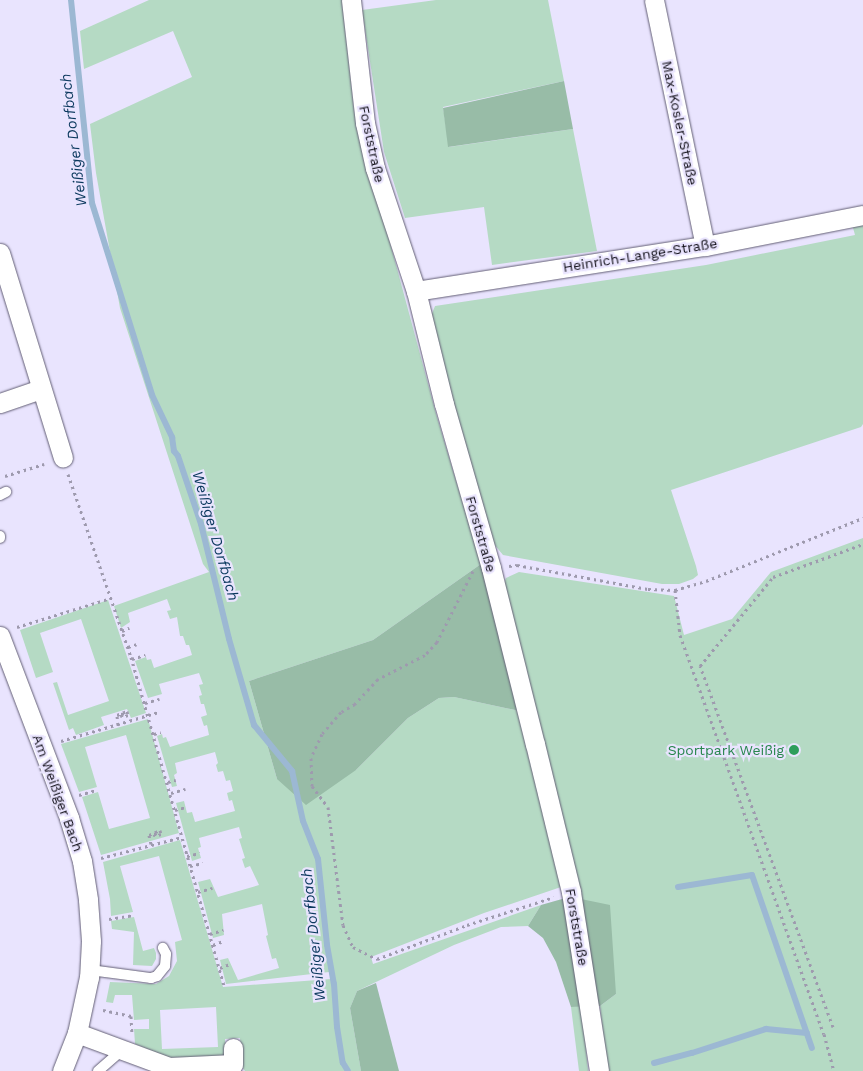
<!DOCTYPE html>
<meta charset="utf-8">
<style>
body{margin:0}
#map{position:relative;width:863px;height:1071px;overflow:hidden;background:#e9e4fe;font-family:"Work Sans",sans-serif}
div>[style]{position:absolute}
.green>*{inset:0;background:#b5dac4}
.forest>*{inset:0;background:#98bca7}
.stream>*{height:6px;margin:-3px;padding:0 3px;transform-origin:3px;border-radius:3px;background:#9cb8d3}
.path>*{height:3px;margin-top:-1.5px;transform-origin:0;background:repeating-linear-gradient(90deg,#9e9aae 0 2.5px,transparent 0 6.5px)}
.roads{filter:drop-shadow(0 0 1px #635f75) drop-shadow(0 0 1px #635f75)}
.lane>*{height:10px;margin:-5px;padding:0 5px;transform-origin:5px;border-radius:5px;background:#fff}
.street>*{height:19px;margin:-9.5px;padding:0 9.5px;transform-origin:9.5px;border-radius:9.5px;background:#fff}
.dots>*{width:14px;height:14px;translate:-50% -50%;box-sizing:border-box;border:2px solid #e9e4fe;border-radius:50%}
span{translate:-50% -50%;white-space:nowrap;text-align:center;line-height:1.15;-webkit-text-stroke:4.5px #e9e4fe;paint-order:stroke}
.street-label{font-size:14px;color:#110f18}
.leisure-label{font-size:14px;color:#27864d}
.right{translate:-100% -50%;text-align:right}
.water-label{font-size:15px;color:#0a385d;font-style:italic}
</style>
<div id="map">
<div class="green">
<div style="clip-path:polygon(evenodd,149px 0,342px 0,354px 109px,437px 417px,481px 564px,373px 640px,249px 681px,277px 779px,356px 770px,408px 718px,439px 698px,454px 697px,520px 711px,561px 887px,484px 913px,371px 957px,373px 964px,541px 905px,528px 926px,501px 927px,454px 945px,357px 991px,350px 1008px,361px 1071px,245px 1071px,242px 1067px,240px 1038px,225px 1039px,226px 1058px,174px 1060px,135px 1044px,134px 1029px,149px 1029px,149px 1019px,134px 1020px,132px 995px,115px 995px,113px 1003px,106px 1002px,110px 982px,156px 984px,169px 976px,177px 961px,175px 942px,182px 940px,159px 856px,120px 866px,133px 912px,111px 916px,110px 899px,103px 862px,180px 840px,223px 987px,331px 979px,329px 972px,226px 984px,220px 960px,228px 958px,238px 980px,279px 968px,276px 958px,272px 959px,266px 936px,268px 935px,262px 904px,222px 914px,224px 935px,213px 938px,198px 882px,210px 879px,218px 897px,259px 885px,250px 866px,245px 868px,242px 859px,245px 858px,239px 839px,242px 838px,239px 827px,199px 838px,201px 847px,198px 848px,201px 858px,192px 861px,176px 803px,184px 801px,187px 813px,192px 812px,195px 822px,235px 811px,232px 800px,229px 801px,227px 793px,233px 791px,230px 780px,226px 781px,223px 771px,218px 772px,216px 765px,218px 763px,215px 752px,175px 763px,177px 773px,174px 775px,177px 786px,172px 787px,157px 736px,162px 734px,163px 738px,166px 737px,170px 747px,209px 735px,207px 725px,204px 726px,201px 717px,207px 715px,204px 704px,201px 704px,199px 696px,202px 695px,199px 685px,203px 684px,199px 673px,159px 684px,162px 694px,148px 698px,135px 661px,146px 657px,147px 660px,151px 659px,154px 668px,192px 655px,189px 645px,186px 645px,183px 636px,180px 636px,177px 617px,170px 619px,167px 611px,171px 610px,167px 599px,128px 613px,130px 622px,121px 628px,114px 606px,209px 572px,203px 564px,120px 308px,96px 173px,90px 124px,192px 77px,173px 31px,84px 69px,80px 31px,149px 0,216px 1007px,218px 1047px,162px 1049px,160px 1010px,216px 1007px)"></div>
<div style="clip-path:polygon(436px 0,548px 0,564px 81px,443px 107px,449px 147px,573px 129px,597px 251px,492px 265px,484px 207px,405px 218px,384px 152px,362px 10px)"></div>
<div style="clip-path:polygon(863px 215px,863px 424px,861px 427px,671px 490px,696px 566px,698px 575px,693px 579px,679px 584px,662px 584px,503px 555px,489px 538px,472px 478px,431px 316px,435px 306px,706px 265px,855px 235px,850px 217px)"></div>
<div style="clip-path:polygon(863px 538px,863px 1071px,607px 1071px,600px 1006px,616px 994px,581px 899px,503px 586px,506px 578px,519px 572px,674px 596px,684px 635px,732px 619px,771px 572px)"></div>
<div style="clip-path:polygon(108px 600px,146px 713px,131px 718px,127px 709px,101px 717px,104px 725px,76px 735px,73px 728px,69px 730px,53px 683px,57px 682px,68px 715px,109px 701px,81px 619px,40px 633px,53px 672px,36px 678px,20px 630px)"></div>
<div style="clip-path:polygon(148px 719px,179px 833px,101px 855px,82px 797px,98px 792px,109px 829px,150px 818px,126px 735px,85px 747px,97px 787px,79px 792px,61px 744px)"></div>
<div style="clip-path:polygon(134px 917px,143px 951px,154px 948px,156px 953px,156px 959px,152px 966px,133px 965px,134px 932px,112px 929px,111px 921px)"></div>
<div style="clip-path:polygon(582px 1006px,588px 1071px,579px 1071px,571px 1007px)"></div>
</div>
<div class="forest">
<div style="clip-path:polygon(564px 81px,573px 129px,448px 147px,443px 108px)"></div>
<div style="clip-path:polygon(481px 564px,520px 711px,454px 697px,439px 698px,408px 718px,356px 770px,306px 805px,277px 779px,249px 681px,373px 640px)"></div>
<div style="clip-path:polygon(562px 899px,581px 899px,610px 905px,616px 994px,600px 1006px,571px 1007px,556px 962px,543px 938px,528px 926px,541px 905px)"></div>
<div style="clip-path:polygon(376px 983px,399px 1071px,361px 1071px,350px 1008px,357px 991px)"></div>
</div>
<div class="stream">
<div style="left:71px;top:0;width:204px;rotate:84.1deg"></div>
<div style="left:92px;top:203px;width:201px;rotate:72.6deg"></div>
<div style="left:152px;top:395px;width:47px;rotate:64.5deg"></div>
<div style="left:172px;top:437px;width:14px;rotate:82deg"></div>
<div style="left:174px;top:451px;width:6px;rotate:51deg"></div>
<div style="left:178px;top:456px;width:72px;rotate:71.3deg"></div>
<div style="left:201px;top:524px;width:118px;rotate:76.3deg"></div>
<div style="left:229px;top:639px;width:90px;rotate:73.8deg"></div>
<div style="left:254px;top:725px;width:60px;rotate:50.4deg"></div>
<div style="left:292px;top:771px;width:51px;rotate:77.6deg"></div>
<div style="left:303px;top:821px;width:41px;rotate:68.5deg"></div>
<div style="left:318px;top:859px;width:86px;rotate:84deg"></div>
<div style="left:327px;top:945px;width:40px;rotate:80deg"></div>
<div style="left:334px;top:984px;width:43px;rotate:86deg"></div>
<div style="left:337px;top:1027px;width:36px;rotate:81deg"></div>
<div style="left:343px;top:1063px;width:9px;rotate:58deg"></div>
<div style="left:678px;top:887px;width:75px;rotate:-9.2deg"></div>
<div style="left:752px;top:875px;width:183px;rotate:70.9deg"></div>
<div style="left:654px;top:1063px;width:39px;rotate:-15deg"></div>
<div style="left:692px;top:1053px;width:78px;rotate:-18deg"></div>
<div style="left:766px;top:1029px;width:41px;rotate:5.6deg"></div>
</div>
<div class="path">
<div style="left:68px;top:474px;width:194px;rotate:71deg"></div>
<div style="left:131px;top:657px;width:341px;rotate:74.2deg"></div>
<div style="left:5px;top:476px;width:41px;rotate:-17.1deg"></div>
<div style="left:509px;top:566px;width:8px;rotate:-7deg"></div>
<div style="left:517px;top:565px;width:133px;rotate:10.4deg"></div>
<div style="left:648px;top:589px;width:27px;rotate:2deg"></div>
<div style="left:675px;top:590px;width:32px;rotate:-16deg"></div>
<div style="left:706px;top:581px;width:169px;rotate:-21.9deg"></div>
<div style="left:473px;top:571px;width:80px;rotate:116.9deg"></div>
<div style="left:437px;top:642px;width:18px;rotate:133deg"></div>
<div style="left:425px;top:655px;width:53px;rotate:152.9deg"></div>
<div style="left:378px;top:679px;width:34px;rotate:133deg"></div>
<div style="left:355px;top:704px;width:16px;rotate:150deg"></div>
<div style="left:341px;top:712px;width:29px;rotate:131deg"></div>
<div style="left:322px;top:734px;width:26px;rotate:115deg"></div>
<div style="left:311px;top:758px;width:28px;rotate:88deg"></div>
<div style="left:312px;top:786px;width:26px;rotate:53deg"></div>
<div style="left:328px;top:807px;width:119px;rotate:82.8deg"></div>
<div style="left:343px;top:925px;width:24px;rotate:66deg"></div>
<div style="left:353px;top:947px;width:27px;rotate:27deg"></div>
<div style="left:377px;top:959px;width:96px;rotate:-20.7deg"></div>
<div style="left:467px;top:925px;width:91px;rotate:-17.8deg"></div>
<div style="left:675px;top:590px;width:45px;rotate:83.7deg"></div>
<div style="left:680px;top:635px;width:424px;rotate:70.2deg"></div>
<div style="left:824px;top:1034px;width:38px;rotate:75deg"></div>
<div style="left:17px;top:627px;width:98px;rotate:-17.1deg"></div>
<div style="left:122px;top:631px;width:8px;rotate:-23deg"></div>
<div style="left:128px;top:647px;width:9px;rotate:-18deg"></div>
<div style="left:132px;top:659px;width:14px;rotate:-17deg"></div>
<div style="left:145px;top:703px;width:15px;rotate:-16deg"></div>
<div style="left:118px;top:725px;width:10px;rotate:-96deg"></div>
<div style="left:117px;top:715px;width:11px;rotate:-22deg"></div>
<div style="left:127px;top:711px;width:4px;rotate:76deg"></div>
<div style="left:128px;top:715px;width:6px;rotate:162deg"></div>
<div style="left:122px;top:717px;width:3px;rotate:-108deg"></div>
<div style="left:121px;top:714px;width:5px;rotate:-11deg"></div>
<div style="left:154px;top:734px;width:7px;rotate:-16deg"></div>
<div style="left:61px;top:741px;width:102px;rotate:-16.5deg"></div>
<div style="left:168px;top:782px;width:8px;rotate:-14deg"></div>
<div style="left:171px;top:793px;width:15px;rotate:-16deg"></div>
<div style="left:79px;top:795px;width:19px;rotate:-16deg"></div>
<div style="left:175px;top:810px;width:11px;rotate:-15deg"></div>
<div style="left:151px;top:844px;width:9px;rotate:-103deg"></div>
<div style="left:149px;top:835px;width:12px;rotate:-24deg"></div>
<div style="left:160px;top:830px;width:4px;rotate:76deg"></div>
<div style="left:161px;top:834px;width:6px;rotate:162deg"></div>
<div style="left:155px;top:836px;width:2px;rotate:-117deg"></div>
<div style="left:154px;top:834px;width:5px;rotate:-22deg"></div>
<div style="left:187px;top:856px;width:13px;rotate:-13deg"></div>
<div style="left:101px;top:858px;width:84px;rotate:-14.5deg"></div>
<div style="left:190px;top:866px;width:13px;rotate:-13deg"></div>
<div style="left:198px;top:892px;width:15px;rotate:-16deg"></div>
<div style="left:109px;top:919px;width:24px;rotate:-9deg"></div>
<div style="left:210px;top:934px;width:14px;rotate:-17deg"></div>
<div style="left:213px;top:945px;width:9px;rotate:-21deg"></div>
<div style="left:220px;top:968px;width:11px;rotate:-22deg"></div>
<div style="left:103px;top:1010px;width:29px;rotate:12deg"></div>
<div style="left:131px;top:1016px;width:18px;rotate:87deg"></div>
<div style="left:833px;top:1027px;width:385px;rotate:-110.2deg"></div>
<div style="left:700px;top:666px;width:115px;rotate:-50.6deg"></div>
<div style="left:773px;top:577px;width:96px;rotate:-20.1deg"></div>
</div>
<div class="roads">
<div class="lane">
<div style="left:0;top:495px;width:7px;rotate:-27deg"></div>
<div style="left:0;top:536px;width:2px;rotate:90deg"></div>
<div style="left:90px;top:970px;width:62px;rotate:7.5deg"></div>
<div style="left:151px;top:978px;width:6px;rotate:-18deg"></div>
<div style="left:157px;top:976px;width:13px;rotate:-51deg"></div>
<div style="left:165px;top:966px;width:12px;rotate:-85deg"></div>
<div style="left:166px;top:954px;width:7px;rotate:-117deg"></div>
<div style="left:98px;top:1071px;width:33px;rotate:-41deg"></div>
</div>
<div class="street">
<div style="left:351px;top:0;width:124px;rotate:83.5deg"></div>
<div style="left:365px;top:123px;width:46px;rotate:77.5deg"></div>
<div style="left:375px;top:168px;width:130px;rotate:71.6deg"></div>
<div style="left:416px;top:291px;width:116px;rotate:76.1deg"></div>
<div style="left:444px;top:404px;width:171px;rotate:74deg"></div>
<div style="left:491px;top:568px;width:181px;rotate:76deg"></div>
<div style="left:535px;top:744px;width:152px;rotate:76.3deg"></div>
<div style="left:571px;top:892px;width:181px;rotate:81.1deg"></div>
<div style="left:654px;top:0;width:251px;rotate:78.3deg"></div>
<div style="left:0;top:253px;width:214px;rotate:72.9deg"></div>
<div style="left:416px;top:291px;width:292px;rotate:-8.9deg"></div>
<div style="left:705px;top:246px;width:161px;rotate:-11.1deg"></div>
<div style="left:0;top:403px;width:43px;rotate:-18.9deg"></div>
<div style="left:0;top:636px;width:195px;rotate:69.2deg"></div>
<div style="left:69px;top:818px;width:45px;rotate:73.2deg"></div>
<div style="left:82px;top:861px;width:39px;rotate:81deg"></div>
<div style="left:88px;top:900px;width:41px;rotate:85.8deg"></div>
<div style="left:91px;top:941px;width:36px;rotate:93deg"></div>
<div style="left:89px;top:977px;width:57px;rotate:102.1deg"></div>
<div style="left:77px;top:1033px;width:41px;rotate:111.5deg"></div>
<div style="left:77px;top:1033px;width:98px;rotate:20.3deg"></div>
<div style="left:169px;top:1067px;width:64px;rotate:-2.7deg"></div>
<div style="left:233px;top:1064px;width:16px;rotate:-90deg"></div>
</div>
</div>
<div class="dots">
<div style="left:794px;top:750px;background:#2e9e5b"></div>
</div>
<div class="street-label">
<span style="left:680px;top:123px;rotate:78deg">Max-Kosler-Straße</span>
<span style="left:372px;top:144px;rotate:78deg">Forststraße</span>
<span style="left:640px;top:255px;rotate:-9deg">Heinrich-Lange-Straße</span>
<span style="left:481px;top:534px;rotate:74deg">Forststraße</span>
<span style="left:58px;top:793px;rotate:70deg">Am Weißiger Bach</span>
<span style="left:577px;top:927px;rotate:80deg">Forststraße</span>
</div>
<div class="leisure-label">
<span class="right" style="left:784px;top:750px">Sportpark Weißig</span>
</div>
<div class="water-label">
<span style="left:74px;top:140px;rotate:-97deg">Weißiger Dorfbach</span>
<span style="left:215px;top:536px;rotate:74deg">Weißiger Dorfbach</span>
<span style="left:314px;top:935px;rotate:-96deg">Weißiger Dorfbach</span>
</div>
</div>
